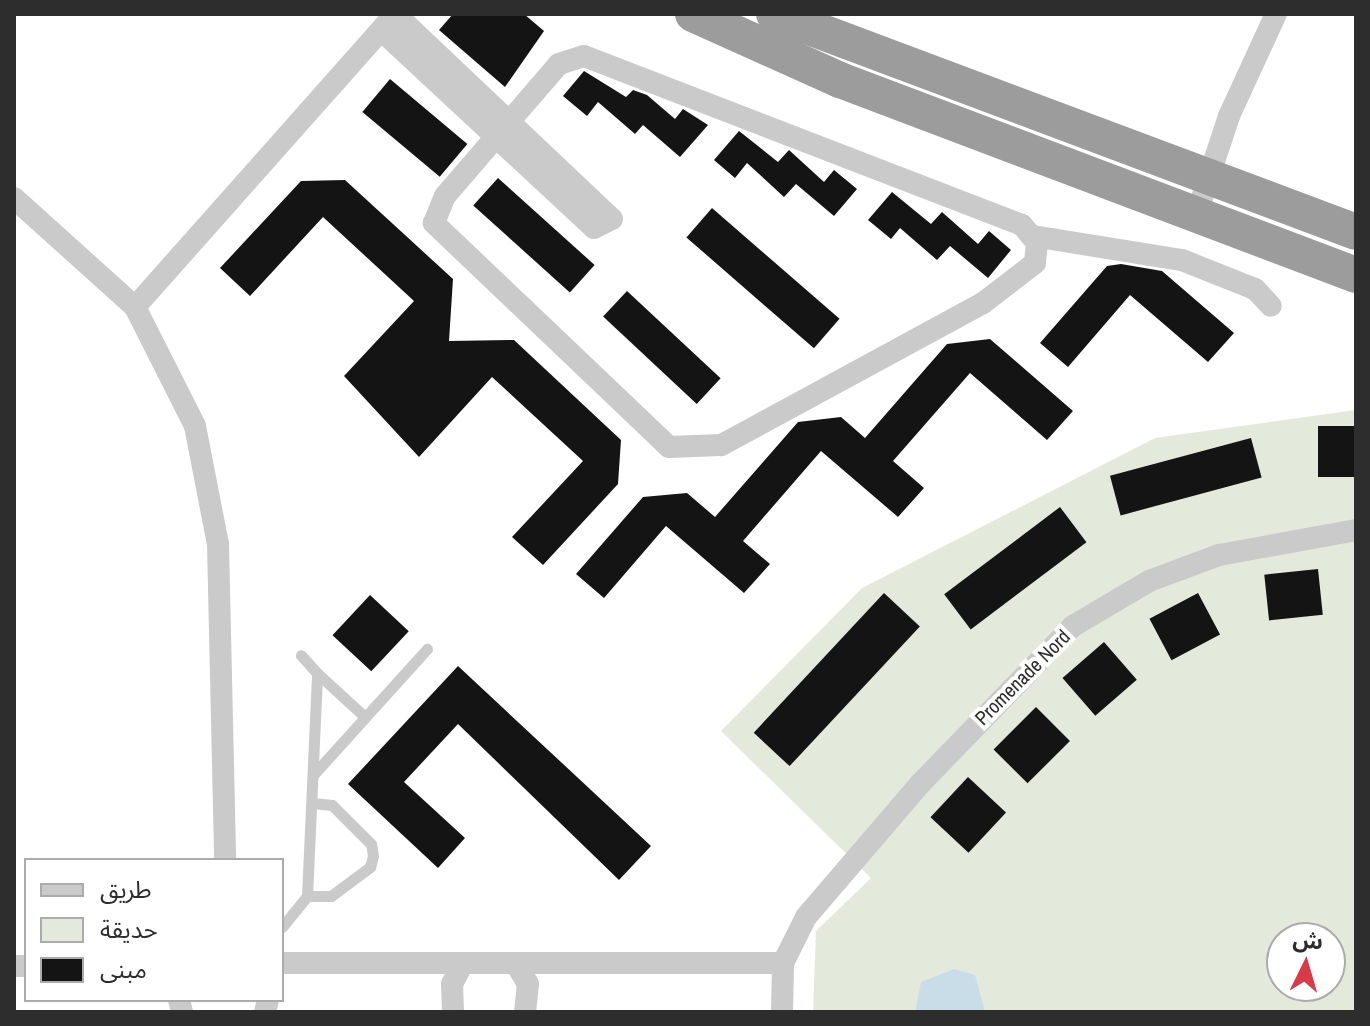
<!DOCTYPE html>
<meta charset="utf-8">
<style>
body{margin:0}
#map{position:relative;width:1370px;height:1026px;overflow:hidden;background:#fff;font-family:"Archivo Narrow","Noto Sans Arabic",sans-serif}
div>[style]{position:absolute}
.green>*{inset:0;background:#e3eadb}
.water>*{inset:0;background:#c9dde9}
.building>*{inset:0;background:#141414;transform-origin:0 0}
.service>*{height:11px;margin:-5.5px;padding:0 5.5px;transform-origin:5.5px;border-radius:5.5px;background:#cacaca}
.minor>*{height:22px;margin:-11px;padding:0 11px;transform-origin:11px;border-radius:11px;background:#cacaca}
.trunk>*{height:36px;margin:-18px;padding:0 18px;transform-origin:18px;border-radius:18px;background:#9c9c9c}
span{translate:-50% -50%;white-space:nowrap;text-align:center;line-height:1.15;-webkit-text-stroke:8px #fff;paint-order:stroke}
.street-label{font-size:20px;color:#2d2d2d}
.frame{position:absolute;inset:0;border:16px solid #2d2d2d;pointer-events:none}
.legend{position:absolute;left:24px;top:858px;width:260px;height:144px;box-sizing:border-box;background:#fff;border:2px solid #ababab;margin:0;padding:10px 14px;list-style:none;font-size:24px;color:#2d2d2d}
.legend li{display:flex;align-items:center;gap:16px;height:40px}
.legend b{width:40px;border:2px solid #ababab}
.north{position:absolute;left:1266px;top:922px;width:80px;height:80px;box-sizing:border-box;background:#fff;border:2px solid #ababab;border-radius:50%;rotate:5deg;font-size:22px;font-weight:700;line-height:32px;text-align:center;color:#2d2d2d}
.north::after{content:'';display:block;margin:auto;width:28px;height:36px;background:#d93a48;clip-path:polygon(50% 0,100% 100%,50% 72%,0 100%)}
</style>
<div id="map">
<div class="green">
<div style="clip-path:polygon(evenodd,1356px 410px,1356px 1012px,813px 1012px,816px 931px,871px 878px,721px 731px,862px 588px,1155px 438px,1356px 410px,1282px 938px,1330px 938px,1330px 986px,1282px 986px,1282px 938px)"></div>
</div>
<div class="water">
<div style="clip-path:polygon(954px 969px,975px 975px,985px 1012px,915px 1012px,921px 982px)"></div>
</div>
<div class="building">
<div style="clip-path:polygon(453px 14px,524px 14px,544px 31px,505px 87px,439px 30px)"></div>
<div style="clip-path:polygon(584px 71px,626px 97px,633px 90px,647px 95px,675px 119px,683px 109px,708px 125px,680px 157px,643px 125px,635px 134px,598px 102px,587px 116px,563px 96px)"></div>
<div style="left:390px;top:79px;width:101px;height:43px;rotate:40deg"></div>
<div style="clip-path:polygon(739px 131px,778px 162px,789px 150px,824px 182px,834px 170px,857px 189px,834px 216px,796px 184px,784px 197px,747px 163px,735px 178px,714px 160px)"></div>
<div style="left:498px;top:178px;width:130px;height:37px;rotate:42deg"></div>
<div style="clip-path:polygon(345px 180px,453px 279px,449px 341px,514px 340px,621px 440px,618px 484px,543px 565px,512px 537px,583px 461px,492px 377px,419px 457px,344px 376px,414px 301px,323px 217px,250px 296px,220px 268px,301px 181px)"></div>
<div style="clip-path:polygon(892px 192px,931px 224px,942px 212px,978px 244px,989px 231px,1011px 250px,988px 278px,950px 246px,937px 260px,900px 228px,891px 239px,868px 220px)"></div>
<div style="left:712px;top:208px;width:169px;height:39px;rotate:41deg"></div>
<div style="clip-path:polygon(1121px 264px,1162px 271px,1234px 333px,1208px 362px,1130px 295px,1068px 367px,1040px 343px,1107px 266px)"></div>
<div style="left:627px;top:291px;width:128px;height:35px;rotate:43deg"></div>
<div style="clip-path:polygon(990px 339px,1073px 411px,1047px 440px,970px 373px,893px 461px,924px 488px,898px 517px,821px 451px,743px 541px,770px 564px,744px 593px,666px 526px,604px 598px,576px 574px,643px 497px,687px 493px,715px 517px,798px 422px,841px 417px,865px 438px,947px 344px)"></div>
<div style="left:1356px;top:426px;width:51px;height:38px;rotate:90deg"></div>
<div style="left:1251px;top:438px;width:41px;height:146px;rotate:75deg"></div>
<div style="left:1060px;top:507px;width:44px;height:145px;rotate:53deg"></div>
<div style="left:1318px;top:569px;width:46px;height:54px;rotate:84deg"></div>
<div style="left:884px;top:593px;width:49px;height:191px;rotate:43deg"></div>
<div style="left:1198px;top:593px;width:47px;height:55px;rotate:62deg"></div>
<div style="left:370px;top:595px;width:53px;height:55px;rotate:43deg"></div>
<div style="left:1104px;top:642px;width:50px;height:55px;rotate:49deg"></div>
<div style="clip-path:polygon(458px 666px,651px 846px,619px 880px,458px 724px,404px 782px,465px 838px,438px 868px,348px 784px)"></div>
<div style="left:1036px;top:707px;width:48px;height:60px;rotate:45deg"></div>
<div style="left:968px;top:777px;width:52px;height:55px;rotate:43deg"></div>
</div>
<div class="service">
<div style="left:317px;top:673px;width:64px;rotate:42.5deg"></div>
<div style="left:313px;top:775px;width:170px;rotate:-47.9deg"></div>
<div style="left:307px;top:896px;width:24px"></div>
<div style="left:331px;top:896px;width:49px;rotate:-36.6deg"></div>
<div style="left:370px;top:867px;width:11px;rotate:-75deg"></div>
<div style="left:373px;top:856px;width:12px;rotate:-99deg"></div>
<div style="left:371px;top:844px;width:55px;rotate:-135deg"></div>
<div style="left:332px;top:805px;width:20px;rotate:-174deg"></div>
<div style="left:282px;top:927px;width:40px;rotate:-51deg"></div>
<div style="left:307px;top:896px;width:223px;rotate:-87.4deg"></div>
<div style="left:317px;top:673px;width:24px;rotate:-132deg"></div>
</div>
<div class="minor">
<div style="left:382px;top:31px;width:289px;rotate:42.9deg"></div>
<div style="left:594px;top:228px;width:20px;rotate:-27deg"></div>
<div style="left:612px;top:219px;width:299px;rotate:-136.6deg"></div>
<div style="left:584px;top:56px;width:469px;rotate:21.1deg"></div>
<div style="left:1022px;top:225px;width:23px;rotate:50deg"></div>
<div style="left:1037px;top:243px;width:20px;rotate:96deg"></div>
<div style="left:1035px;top:263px;width:66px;rotate:142.4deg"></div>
<div style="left:983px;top:303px;width:298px;rotate:151.5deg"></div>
<div style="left:721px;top:445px;width:52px;rotate:177.8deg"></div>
<div style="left:669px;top:447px;width:325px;rotate:-136.4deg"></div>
<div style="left:434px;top:223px;width:29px;rotate:-68deg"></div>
<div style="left:445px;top:196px;width:174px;rotate:-49.2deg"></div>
<div style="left:559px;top:64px;width:26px;rotate:-18deg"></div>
<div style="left:14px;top:198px;width:163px;rotate:42deg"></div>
<div style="left:135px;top:307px;width:133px;rotate:63.2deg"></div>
<div style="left:195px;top:426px;width:120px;rotate:79deg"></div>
<div style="left:218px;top:544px;width:316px;rotate:88.7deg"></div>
<div style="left:1198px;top:210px;width:99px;rotate:-71.7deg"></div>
<div style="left:1229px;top:116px;width:112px;rotate:-65.3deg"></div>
<div style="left:1033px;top:236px;width:151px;rotate:9.2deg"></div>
<div style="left:1182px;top:260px;width:79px;rotate:21.7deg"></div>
<div style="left:1255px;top:289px;width:23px;rotate:47deg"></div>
<div style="left:135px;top:307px;width:383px;rotate:-48.4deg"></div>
<div style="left:282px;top:963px;width:501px"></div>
<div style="left:516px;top:964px;width:23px;rotate:59deg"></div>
<div style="left:528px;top:984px;width:28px;rotate:96deg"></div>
<div style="left:14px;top:966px;width:12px"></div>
<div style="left:179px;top:1000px;width:12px;rotate:76deg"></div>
<div style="left:265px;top:1012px;width:12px;rotate:-76deg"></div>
<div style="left:453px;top:1012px;width:28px;rotate:-92deg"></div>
<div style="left:452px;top:984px;width:21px;rotate:-62deg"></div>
<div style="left:782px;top:1012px;width:49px;rotate:-88.8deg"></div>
<div style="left:783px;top:963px;width:51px;rotate:-63.4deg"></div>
<div style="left:806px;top:917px;width:175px;rotate:-49.4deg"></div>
<div style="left:920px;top:784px;width:220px;rotate:-45.9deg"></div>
<div style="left:1073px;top:626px;width:88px;rotate:-30.6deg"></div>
<div style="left:1149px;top:581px;width:75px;rotate:-20.4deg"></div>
<div style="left:1219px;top:555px;width:139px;rotate:-10.3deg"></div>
</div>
<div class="trunk">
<div style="left:693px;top:14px;width:161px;rotate:24.2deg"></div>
<div style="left:840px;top:80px;width:552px;rotate:20.7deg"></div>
<div style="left:774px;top:14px;width:621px;rotate:20.53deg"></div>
</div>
<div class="street-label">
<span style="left:1022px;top:677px;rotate:-45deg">Promenade Nord</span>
</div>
<div class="frame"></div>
<ul class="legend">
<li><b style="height:10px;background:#cacaca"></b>طريق</li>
<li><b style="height:22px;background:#e3eadb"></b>حديقة</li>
<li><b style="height:22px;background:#141414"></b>مبنى</li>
</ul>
<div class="north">ش</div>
</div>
